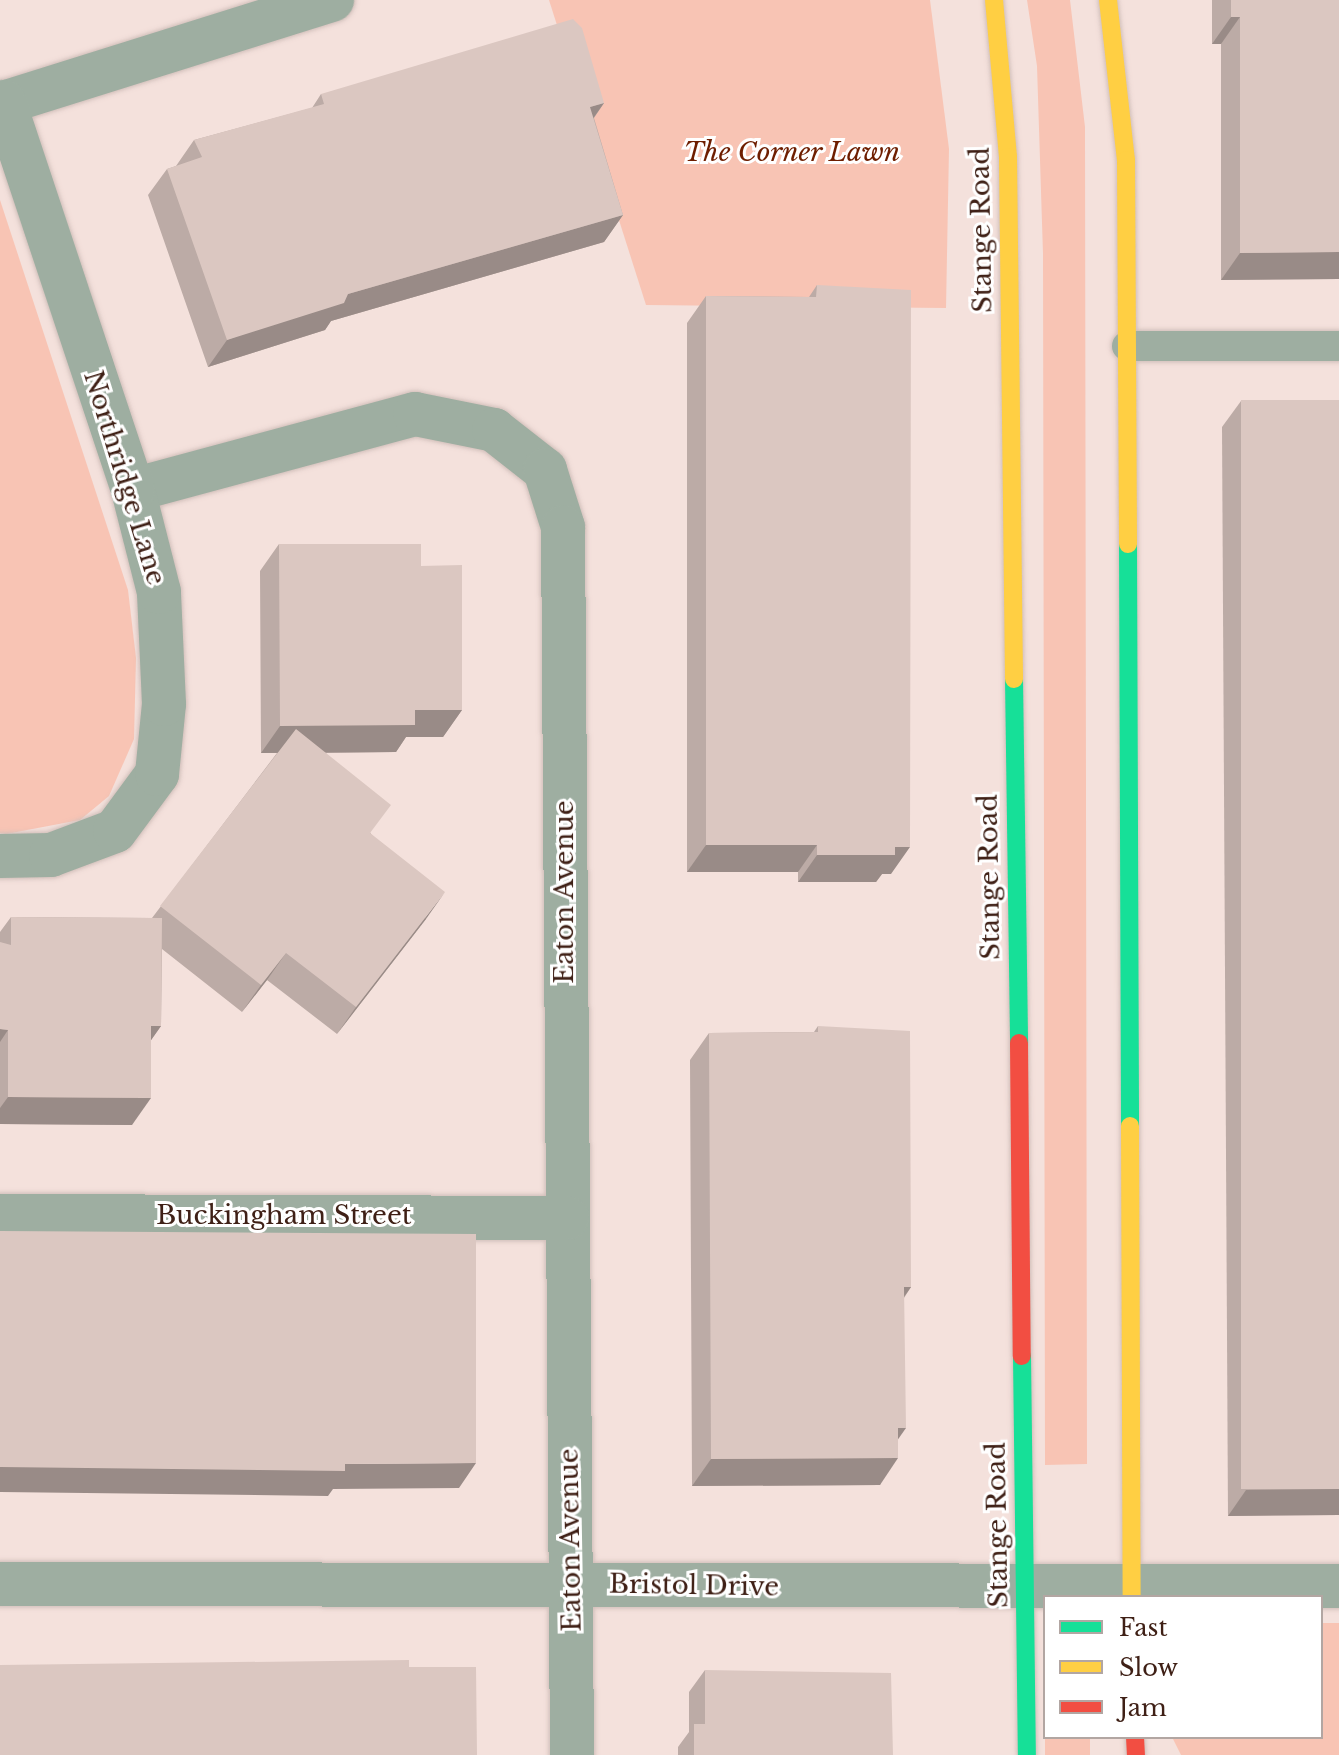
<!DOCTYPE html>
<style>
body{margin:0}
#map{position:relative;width:1339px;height:1755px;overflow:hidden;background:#f4e1dc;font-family:"Libre Baskerville",serif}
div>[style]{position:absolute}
.green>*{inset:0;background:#f8c4b4;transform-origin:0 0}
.roads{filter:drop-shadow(0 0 2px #d1bfba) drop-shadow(0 0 2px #d1bfba)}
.lane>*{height:30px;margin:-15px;padding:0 15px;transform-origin:15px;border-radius:15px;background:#9eaea1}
.street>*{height:44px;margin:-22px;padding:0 22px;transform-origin:22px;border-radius:22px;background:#9eaea1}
.fast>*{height:18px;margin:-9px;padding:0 9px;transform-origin:9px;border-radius:9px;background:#16e098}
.slow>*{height:18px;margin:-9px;padding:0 9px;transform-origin:9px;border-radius:9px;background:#ffcf43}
.jam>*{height:18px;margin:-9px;padding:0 9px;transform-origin:9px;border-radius:9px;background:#f24e42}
.wall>*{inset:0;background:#bcaba6}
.shaded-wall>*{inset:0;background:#998b87}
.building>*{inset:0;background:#dbc7c1;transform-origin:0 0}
span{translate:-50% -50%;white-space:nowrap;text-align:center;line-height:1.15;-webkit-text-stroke:6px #fff;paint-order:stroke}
.park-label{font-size:26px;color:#6e1e00;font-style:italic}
.street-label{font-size:26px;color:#3f2016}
.legend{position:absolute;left:1043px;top:1595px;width:280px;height:144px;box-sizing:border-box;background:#fff;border:2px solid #b2a6a2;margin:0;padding:10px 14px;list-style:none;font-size:24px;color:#3f2016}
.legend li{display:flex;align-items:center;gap:16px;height:40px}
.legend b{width:40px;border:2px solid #b2a6a2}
</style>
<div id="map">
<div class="green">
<div style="clip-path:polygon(549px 0,930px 0,949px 149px,946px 308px,646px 305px)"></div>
<div style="clip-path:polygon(1027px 0,1070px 0,1085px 127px,1087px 1464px,1045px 1465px,1043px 254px,1037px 66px)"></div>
<div style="clip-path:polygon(0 200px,128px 590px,136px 658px,134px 739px,109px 796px,80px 820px,6px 834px,0 833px)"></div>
<div style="clip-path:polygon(1321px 1623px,1339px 1623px,1339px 1755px,1181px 1755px,1172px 1737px,1321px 1737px)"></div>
<div style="left:1045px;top:1737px;width:45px;height:18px"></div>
</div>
<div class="roads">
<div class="lane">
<div style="left:1127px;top:346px;width:212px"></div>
</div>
<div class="street">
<div style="left:0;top:104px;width:348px;rotate:-17.4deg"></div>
<div style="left:133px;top:490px;width:292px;rotate:-15.1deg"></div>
<div style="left:415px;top:414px;width:81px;rotate:11.4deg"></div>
<div style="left:494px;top:430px;width:65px;rotate:38.1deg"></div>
<div style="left:545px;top:470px;width:60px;rotate:72.5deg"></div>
<div style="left:563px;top:527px;width:1228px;rotate:89.58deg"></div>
<div style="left:0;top:856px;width:51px;rotate:-1.1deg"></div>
<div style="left:51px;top:855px;width:68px;rotate:-20.6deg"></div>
<div style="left:115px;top:831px;width:71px;rotate:-53.6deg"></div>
<div style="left:157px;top:774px;width:70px;rotate:-84.3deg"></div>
<div style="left:164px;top:704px;width:112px;rotate:-92.6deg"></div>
<div style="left:159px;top:592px;width:105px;rotate:-104.3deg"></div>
<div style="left:133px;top:490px;width:409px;rotate:-108.4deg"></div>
<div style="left:0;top:1216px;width:567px;rotate:0.2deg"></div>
<div style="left:0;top:1584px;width:1339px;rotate:0.09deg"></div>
</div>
<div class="fast">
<div style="left:1128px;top:544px;width:582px;rotate:89.8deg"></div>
<div style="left:1014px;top:679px;width:364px;rotate:89.2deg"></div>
<div style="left:1022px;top:1356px;width:399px;rotate:89.3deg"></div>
</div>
<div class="slow">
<div style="left:994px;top:0;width:158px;rotate:84.9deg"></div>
<div style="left:1008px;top:157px;width:522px;rotate:89.34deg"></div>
<div style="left:1108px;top:0;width:161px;rotate:83.6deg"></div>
<div style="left:1126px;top:160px;width:384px;rotate:89.7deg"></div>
<div style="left:1130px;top:1126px;width:471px;rotate:89.8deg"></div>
</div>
<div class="jam">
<div style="left:1019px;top:1043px;width:313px;rotate:89.5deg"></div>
<div style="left:1135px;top:1737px;width:18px;rotate:87deg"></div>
</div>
</div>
<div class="wall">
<div style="clip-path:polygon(1212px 0,1339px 0,1339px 279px,1221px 280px,1221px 44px,1212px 44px)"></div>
<div style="clip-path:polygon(321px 94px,604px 103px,594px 118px,623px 215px,604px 242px,331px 321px,325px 330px,208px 367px,148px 195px,167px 169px,176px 166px,194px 140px,312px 108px)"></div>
<div style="clip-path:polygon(817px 285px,891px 874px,882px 874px,876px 882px,798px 882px,798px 872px,687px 872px,687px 323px,706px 296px,809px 297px)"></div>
<div style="clip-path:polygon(1339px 400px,1339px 1515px,1228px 1516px,1222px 427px,1241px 401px)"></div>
<div style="clip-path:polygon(279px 544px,421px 566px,462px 710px,443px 737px,406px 737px,396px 752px,326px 753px,371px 834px,426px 919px,337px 1034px,267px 980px,242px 1012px,162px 949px,161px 1026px,151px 1040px,132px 1125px,0 1124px,0 932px,11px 917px,152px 918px,277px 753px,261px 753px,260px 571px)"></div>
<div style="clip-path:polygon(818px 1026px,911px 1287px,904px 1298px,898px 1438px,880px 1485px,692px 1486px,690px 1060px,709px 1033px,814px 1032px)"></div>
<div style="clip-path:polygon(705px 1670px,893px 1755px,678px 1755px,678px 1747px,689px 1732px,689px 1692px)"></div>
</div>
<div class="shaded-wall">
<div style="clip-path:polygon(1231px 17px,1240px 17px,1221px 44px,1212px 44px)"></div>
<div style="clip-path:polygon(604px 103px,585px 130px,590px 107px)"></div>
<div style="clip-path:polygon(623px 215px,604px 242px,331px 321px,325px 330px,208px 367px,227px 340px,348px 294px)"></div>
<div style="clip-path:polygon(1339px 252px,1339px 279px,1221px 280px,1240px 253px)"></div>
<div style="clip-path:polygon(415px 710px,462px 710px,443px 737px,406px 737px,396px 752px,261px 753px,280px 726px)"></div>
<div style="clip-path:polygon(706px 845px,817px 845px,798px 872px,687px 872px)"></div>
<div style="clip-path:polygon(895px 847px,910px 847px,891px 874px,882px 874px,876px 882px,798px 882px,817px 855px)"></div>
<div style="clip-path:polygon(445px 892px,426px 919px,337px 1034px,356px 1007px)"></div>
<div style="clip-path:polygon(286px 953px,267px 980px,242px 1012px,261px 985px)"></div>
<div style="clip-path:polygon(151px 1026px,161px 1026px,142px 1053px)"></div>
<div style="clip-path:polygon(0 1029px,8px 1030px,0 1042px)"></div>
<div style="clip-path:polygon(8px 1097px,151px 1098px,132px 1125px,0 1124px,0 1108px)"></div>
<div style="clip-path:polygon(904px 1287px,911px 1287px,892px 1314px)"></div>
<div style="clip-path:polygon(898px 1428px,906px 1428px,887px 1455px)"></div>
<div style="clip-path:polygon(898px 1458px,880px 1485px,692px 1486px,711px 1459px)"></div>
<div style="clip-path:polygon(476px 1463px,459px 1488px,333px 1489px,328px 1496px,0 1492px,0 1467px)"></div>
<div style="clip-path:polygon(1339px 1489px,1339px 1515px,1228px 1516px,1246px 1490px)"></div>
</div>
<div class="building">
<div style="clip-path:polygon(1231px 0,1339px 0,1339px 252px,1240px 253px,1240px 17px,1231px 17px)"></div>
<div style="clip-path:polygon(573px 19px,582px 28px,604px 103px,590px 107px,623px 215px,348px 294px,344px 303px,227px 340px,167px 169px,202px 157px,194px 140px,324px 104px,321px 94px)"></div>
<div style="clip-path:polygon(817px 285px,911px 290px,910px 847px,895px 847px,895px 855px,817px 855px,817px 845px,706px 845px,706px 296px,816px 297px)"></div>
<div style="left:1339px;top:400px;width:1089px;height:98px;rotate:90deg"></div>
<div style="clip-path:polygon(279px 544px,421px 544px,421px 566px,462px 565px,462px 710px,415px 710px,415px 725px,280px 726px)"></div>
<div style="clip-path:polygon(296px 729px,391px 805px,370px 833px,445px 892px,356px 1007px,286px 953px,261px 985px,160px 906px)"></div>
<div style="clip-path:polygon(11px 917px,162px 918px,161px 1026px,151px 1026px,151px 1098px,8px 1097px,8px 1030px,0 1029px,0 942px,11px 945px)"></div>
<div style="clip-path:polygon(818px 1026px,910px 1031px,911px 1287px,904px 1287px,906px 1428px,898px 1428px,898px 1458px,711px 1459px,709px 1033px,818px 1032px)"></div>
<div style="clip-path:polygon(0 1231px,476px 1234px,476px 1463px,345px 1464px,345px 1471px,0 1467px)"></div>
<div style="clip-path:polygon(409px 1660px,409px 1667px,476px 1667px,477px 1755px,0 1755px,0 1665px)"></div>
<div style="clip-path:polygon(705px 1670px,891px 1673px,893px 1755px,694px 1755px,694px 1724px,705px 1724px)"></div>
</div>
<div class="park-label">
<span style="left:792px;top:153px">The Corner Lawn</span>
</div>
<div class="street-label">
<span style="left:982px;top:230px;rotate:-91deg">Stange Road</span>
<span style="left:124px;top:478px;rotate:73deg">Northridge Lane</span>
<span style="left:990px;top:877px;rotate:-91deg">Stange Road</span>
<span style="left:565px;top:892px;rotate:-90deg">Eaton Avenue</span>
<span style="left:284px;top:1216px">Buckingham Street</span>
<span style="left:998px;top:1525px;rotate:-91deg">Stange Road</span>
<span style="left:571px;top:1540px;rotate:-91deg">Eaton Avenue</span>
<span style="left:694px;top:1586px;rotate:1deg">Bristol Drive</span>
</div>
<ul class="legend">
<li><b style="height:10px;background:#16e098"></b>Fast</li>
<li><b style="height:10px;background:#ffcf43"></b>Slow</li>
<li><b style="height:10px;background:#f24e42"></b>Jam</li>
</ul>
</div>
